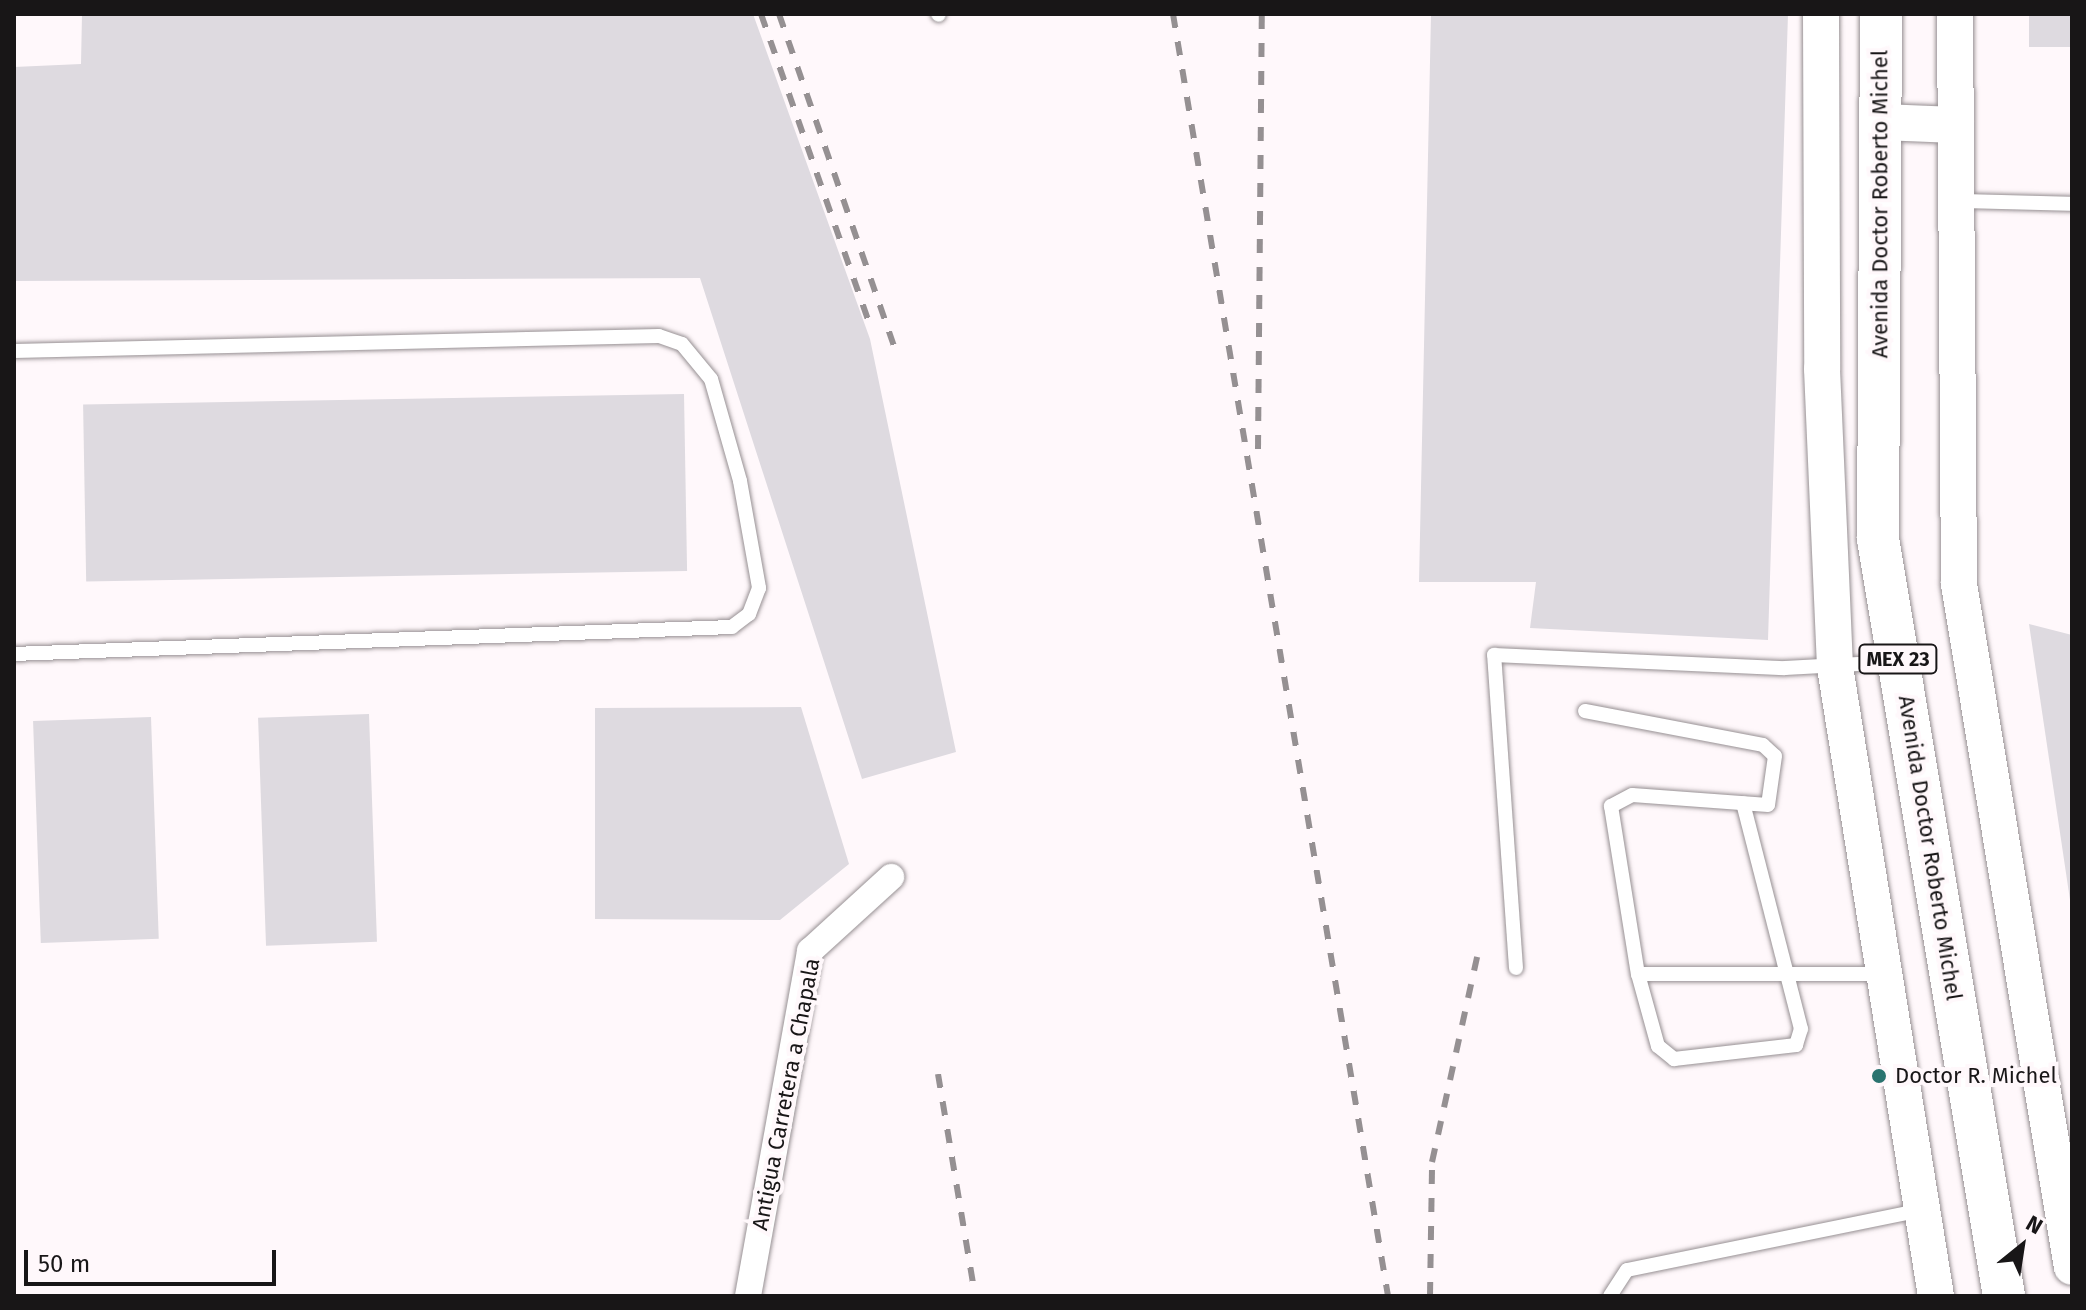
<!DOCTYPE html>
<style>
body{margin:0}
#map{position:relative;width:2086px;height:1310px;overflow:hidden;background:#fff8fb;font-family:"Fira Sans",sans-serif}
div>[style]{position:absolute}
.building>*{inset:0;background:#dedae0;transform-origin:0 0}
.roads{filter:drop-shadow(0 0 2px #979093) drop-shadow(0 0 2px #979093)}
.service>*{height:14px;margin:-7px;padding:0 7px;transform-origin:7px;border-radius:7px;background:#fff}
.minor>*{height:26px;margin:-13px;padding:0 13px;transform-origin:13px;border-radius:13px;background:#fff}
.secondary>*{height:36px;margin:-18px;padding:0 18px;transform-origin:18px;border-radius:18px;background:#fff}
.primary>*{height:42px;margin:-21px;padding:0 21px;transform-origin:21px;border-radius:21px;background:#fff}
.rail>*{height:6px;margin-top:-3px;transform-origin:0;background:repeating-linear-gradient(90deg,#959092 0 14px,transparent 0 28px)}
.dots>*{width:22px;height:22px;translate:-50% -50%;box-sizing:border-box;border:4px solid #fff8fb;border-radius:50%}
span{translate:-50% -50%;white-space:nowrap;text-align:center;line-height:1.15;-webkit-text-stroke:8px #fff8fb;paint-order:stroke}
.shield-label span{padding:2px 6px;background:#fff8fb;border:2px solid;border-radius:6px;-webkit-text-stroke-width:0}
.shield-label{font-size:20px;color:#181617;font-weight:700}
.street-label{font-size:22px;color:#181617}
.poi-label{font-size:22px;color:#181617}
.left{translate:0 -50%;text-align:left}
.frame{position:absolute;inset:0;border:16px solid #181617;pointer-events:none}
.north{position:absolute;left:1982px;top:1206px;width:80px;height:80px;-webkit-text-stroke:6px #fff8fb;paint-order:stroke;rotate:30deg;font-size:22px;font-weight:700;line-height:32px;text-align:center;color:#181617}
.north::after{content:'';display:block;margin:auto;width:28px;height:36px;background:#181617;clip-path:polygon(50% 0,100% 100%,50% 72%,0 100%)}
.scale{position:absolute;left:24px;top:1250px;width:252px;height:36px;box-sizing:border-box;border:4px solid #181617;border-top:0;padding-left:10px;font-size:24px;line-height:28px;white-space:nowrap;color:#181617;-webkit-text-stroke:6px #fff8fb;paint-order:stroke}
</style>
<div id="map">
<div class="building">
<div style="clip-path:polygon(82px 14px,753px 14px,870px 339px,956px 752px,862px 779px,700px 278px,14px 281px,14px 67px,81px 64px)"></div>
<div style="clip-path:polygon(1431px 14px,1788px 14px,1768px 640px,1530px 628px,1536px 582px,1419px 582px)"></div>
<div style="left:2029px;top:14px;width:43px;height:33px"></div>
<div style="left:684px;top:394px;width:177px;height:601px;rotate:89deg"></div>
<div style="clip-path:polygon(2029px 624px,2072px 635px,2072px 900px,2070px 900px)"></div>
<div style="clip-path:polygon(801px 707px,849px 864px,780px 920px,595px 919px,595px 708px)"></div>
<div style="left:369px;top:714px;width:228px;height:111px;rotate:88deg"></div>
<div style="left:151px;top:717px;width:222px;height:118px;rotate:88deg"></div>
</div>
<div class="roads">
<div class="service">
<div style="left:938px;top:14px;width:1px;rotate:45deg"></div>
<div style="left:1960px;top:201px;width:112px;rotate:1.5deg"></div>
<div style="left:14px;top:351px;width:645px;rotate:-1.33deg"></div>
<div style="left:659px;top:336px;width:24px;rotate:19deg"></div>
<div style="left:682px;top:344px;width:45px;rotate:50.4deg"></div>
<div style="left:711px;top:379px;width:106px;rotate:74.1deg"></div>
<div style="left:740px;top:481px;width:109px;rotate:79.9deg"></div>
<div style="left:759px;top:588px;width:28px;rotate:111deg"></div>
<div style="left:749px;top:614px;width:21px;rotate:143deg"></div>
<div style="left:732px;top:627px;width:719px;rotate:177.85deg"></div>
<div style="left:1585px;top:711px;width:181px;rotate:10.8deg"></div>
<div style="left:1763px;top:745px;width:16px;rotate:43deg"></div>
<div style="left:1775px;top:756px;width:49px;rotate:98.1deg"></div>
<div style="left:1768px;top:805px;width:136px;rotate:-175.8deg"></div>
<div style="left:1632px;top:795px;width:24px;rotate:152deg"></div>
<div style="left:1611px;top:806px;width:170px;rotate:80.9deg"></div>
<div style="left:1638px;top:974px;width:246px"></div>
<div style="left:1516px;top:968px;width:314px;rotate:-94deg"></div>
<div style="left:1494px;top:655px;width:291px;rotate:2.6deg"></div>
<div style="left:1785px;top:668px;width:110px;rotate:-3.1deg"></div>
<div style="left:1638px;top:974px;width:75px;rotate:74.5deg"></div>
<div style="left:1658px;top:1046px;width:21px;rotate:39deg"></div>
<div style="left:1674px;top:1059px;width:123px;rotate:-6.5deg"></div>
<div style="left:1796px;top:1045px;width:17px;rotate:-73deg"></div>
<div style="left:1801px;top:1029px;width:233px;rotate:-104.4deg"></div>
<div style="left:1610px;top:1296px;width:31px;rotate:-57deg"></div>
<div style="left:1627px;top:1270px;width:301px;rotate:-11.5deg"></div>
</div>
<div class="minor">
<div style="left:748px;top:1296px;width:351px;rotate:-79.8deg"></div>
<div style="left:810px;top:951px;width:110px;rotate:-42.4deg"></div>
</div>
<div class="secondary">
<div style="left:1821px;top:14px;width:355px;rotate:89.8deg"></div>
<div style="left:1822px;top:369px;width:298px;rotate:87.5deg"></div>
<div style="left:1835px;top:667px;width:637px;rotate:80.88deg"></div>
<div style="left:1955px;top:14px;width:570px;rotate:89.6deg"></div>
<div style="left:1959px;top:584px;width:692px;rotate:80.61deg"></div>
<div style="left:1881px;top:122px;width:75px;rotate:2.3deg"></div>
</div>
<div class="primary">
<div style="left:1881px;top:14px;width:525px;rotate:90.33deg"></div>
<div style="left:1878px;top:539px;width:767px;rotate:80.55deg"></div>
</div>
</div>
<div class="rail">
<div style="left:761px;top:14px;width:326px;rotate:70.7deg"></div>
<div style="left:779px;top:14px;width:361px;rotate:70.9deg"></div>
<div style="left:1173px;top:14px;width:1300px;rotate:80.48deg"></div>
<div style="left:1258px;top:449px;width:435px;rotate:-89.5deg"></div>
<div style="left:938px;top:1074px;width:225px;rotate:80.5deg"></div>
<div style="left:1430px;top:1296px;width:134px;rotate:-89.1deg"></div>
<div style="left:1432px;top:1162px;width:218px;rotate:-77.6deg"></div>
</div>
<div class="dots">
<div style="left:1879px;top:1076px;background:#2a736f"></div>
</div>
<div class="shield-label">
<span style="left:1898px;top:659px">MEX 23</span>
</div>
<div class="street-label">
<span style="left:1880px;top:204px;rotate:-90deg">Avenida Doctor Roberto Michel</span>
<span style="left:1930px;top:848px;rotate:81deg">Avenida Doctor Roberto Michel</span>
<span style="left:786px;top:1094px;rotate:-79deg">Antigua Carretera a Chapala</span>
</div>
<div class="poi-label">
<span class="left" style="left:1895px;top:1076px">Doctor R. Michel</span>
</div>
<div class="frame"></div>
<div class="north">N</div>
<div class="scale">50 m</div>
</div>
